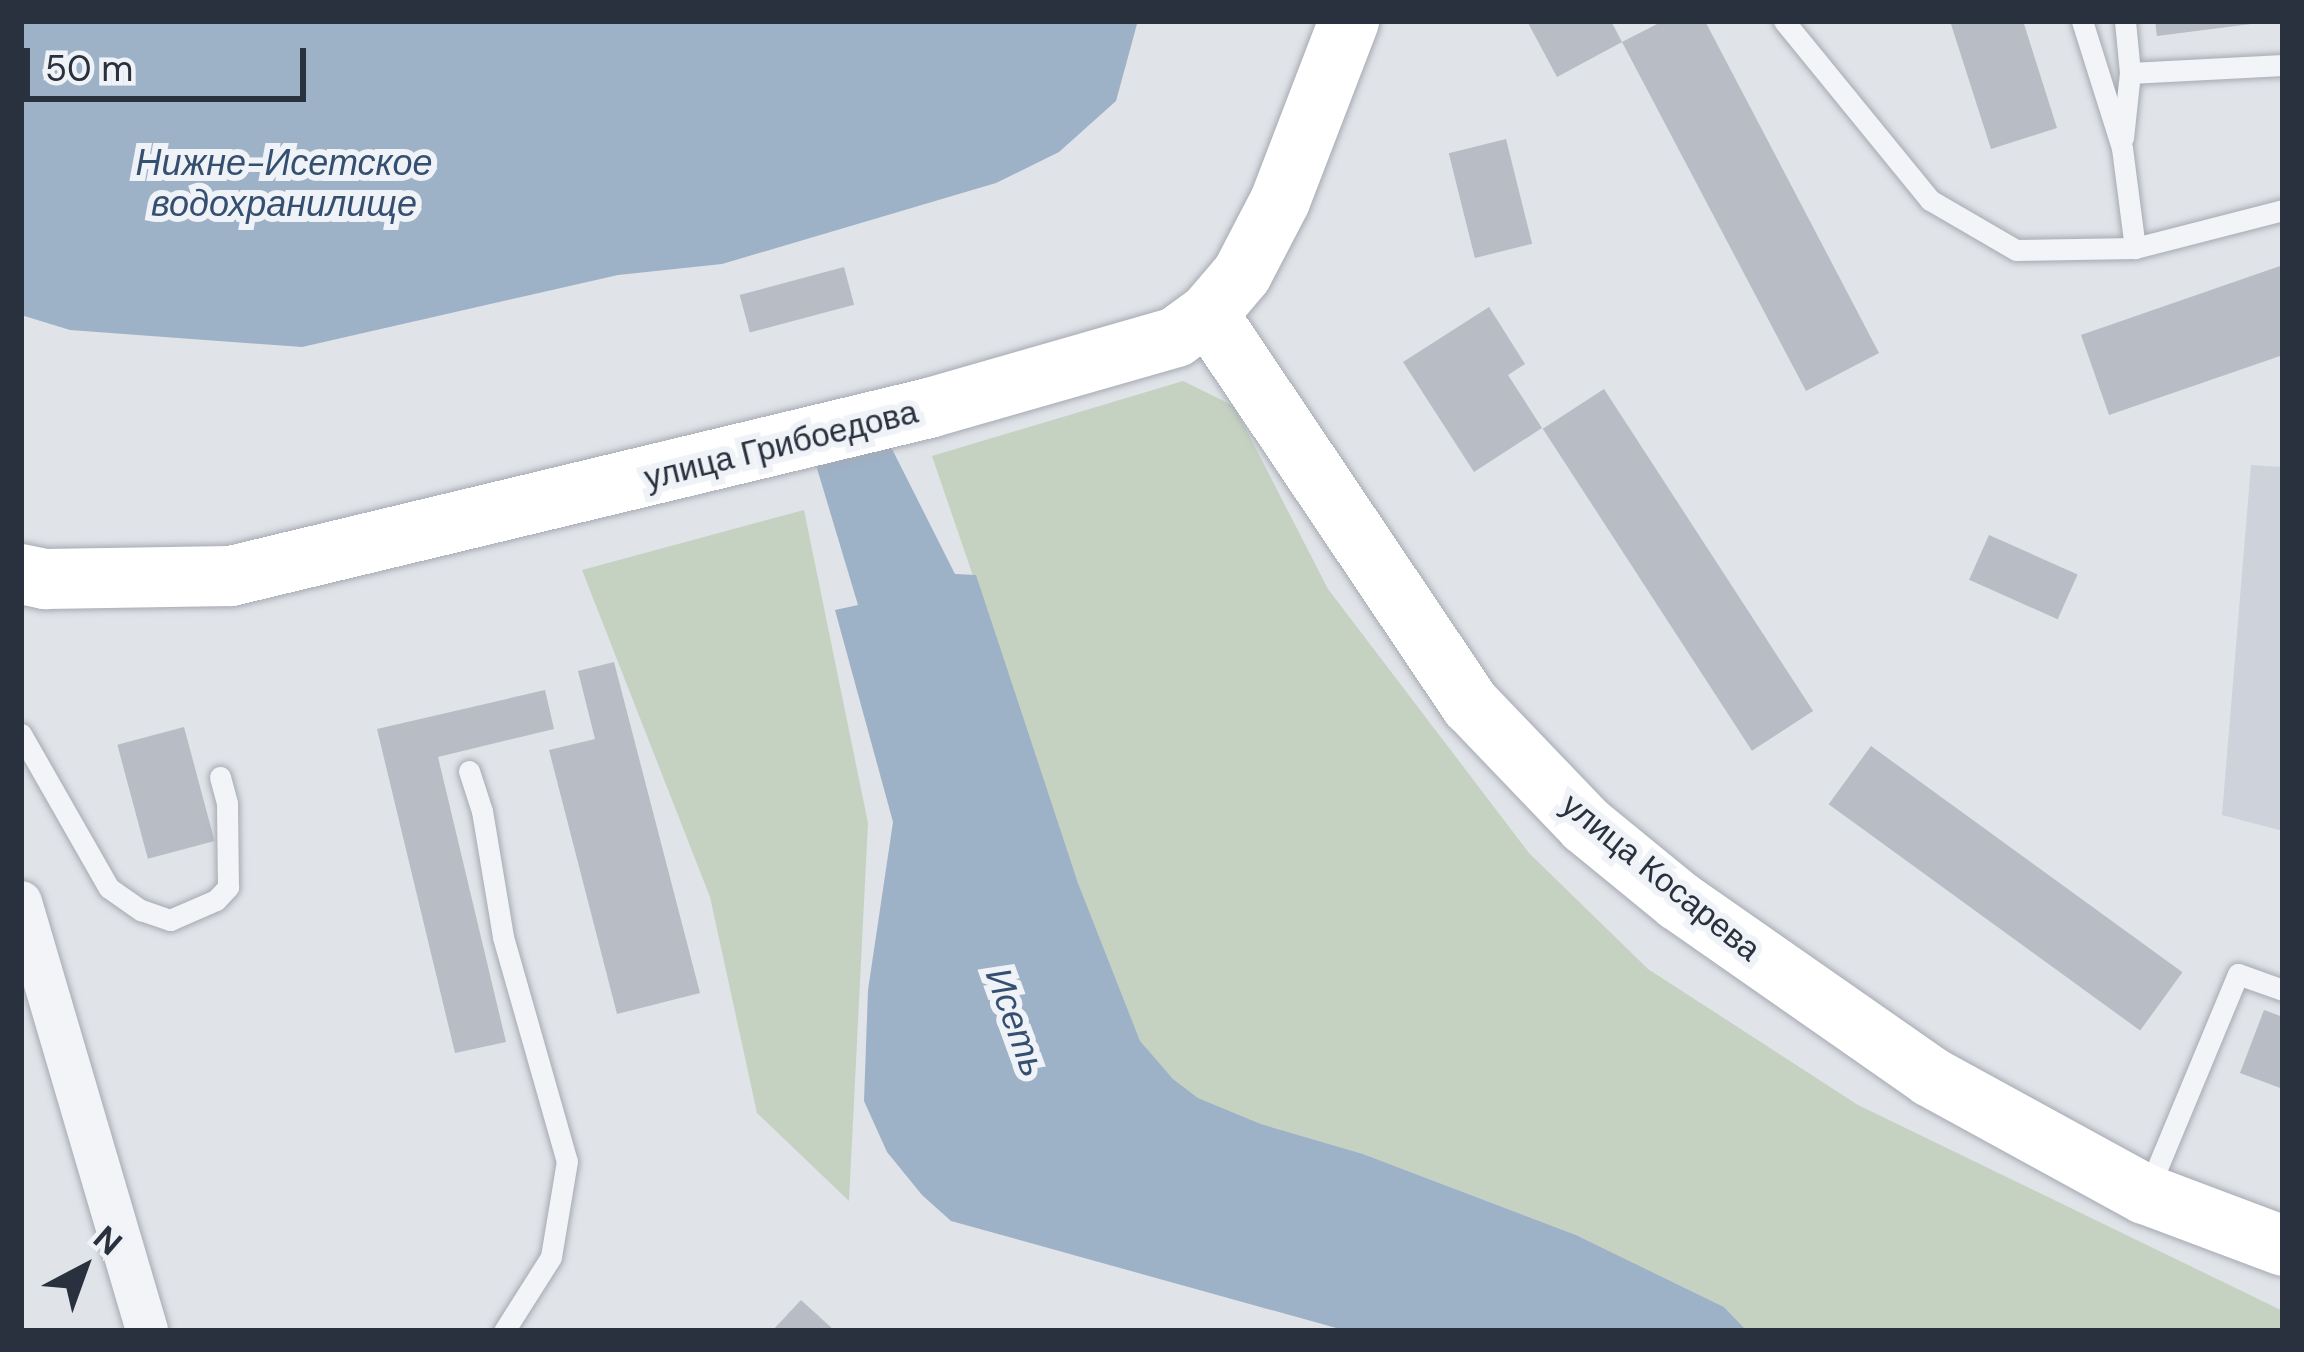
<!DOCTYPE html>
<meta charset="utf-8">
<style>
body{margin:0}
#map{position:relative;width:2304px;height:1352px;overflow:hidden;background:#e0e3e8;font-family:"DM Sans",sans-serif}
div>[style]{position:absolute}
.built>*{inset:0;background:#ced2da}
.green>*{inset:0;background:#c5d2c2}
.water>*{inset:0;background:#9db1c7}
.building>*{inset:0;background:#b7bcc5;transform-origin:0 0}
.roads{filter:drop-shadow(0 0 3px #a5aab2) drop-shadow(0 0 3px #a5aab2)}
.lane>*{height:21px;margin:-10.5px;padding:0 10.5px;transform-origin:10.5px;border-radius:10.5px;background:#f3f4f7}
.street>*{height:42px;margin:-21px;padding:0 21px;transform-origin:21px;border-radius:21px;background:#f3f4f7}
.secondary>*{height:60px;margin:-30px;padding:0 30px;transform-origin:30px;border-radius:30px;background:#fff}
span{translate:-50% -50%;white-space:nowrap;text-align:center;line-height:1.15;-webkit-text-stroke:12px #eff2f6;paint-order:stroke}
.street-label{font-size:33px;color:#29313f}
.water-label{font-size:36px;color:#354f71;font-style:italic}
.frame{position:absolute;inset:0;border:24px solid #29313f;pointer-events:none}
.north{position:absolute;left:24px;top:1208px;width:120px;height:120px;-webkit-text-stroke:9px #eff2f6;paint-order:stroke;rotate:41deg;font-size:33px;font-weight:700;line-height:48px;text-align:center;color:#29313f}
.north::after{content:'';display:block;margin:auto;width:42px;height:54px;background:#29313f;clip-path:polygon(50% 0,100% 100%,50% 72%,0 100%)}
.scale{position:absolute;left:24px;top:48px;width:282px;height:54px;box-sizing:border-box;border:6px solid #29313f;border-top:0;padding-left:15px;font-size:36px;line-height:42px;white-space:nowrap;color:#29313f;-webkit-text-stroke:9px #eff2f6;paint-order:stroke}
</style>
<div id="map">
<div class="built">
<div style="clip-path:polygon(2251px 465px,2283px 467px,2283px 831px,2222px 815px)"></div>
</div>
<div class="green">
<div style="clip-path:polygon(1183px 381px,1234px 406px,1328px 589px,1529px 853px,1648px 969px,1858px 1105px,2283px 1311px,2283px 1331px,1747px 1331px,1724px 1307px,1576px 1235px,1363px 1154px,1261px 1124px,1198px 1098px,1173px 1079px,1140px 1042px,1078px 883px,932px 456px)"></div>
<div style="clip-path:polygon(804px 510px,868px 823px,849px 1201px,757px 1113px,710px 897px,582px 570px)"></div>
</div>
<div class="water">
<div style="clip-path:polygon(21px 21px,1137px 21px,1137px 24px,1116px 101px,1059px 152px,996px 183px,722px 264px,618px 275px,302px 347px,70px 330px,21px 315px)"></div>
<div style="clip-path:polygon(890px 445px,955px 574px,976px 575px,1078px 883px,1140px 1041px,1173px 1079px,1198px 1098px,1261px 1124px,1363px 1154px,1576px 1235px,1724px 1307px,1747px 1331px,1347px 1331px,951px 1221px,922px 1195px,887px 1152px,864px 1101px,868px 990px,893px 822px,835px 610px,858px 605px,816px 465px)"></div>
</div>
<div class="building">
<div style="clip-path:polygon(1527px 21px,1611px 21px,1622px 42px,1557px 77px)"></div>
<div style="clip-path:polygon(1663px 21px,1705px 21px,1879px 353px,1806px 391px,1622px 42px)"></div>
<div style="clip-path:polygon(1950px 21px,2023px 21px,2057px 128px,1991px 149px)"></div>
<div style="clip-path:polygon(2155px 21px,2250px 21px,2251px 24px,2157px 36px)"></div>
<div style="left:1506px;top:139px;width:108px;height:59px;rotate:76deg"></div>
<div style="clip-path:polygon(2283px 265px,2283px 355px,2109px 415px,2081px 335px)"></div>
<div style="left:844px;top:267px;width:39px;height:108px;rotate:75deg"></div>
<div style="clip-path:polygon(1489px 307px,1525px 364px,1508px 375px,1542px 428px,1474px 472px,1403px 362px)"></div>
<div style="left:1604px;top:389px;width:384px;height:73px;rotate:57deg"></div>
<div style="left:1989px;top:535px;width:97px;height:49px;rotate:24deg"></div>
<div style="clip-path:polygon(614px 662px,700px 993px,617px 1014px,549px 750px,595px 739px,578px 671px)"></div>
<div style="clip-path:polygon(545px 690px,554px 729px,438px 757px,506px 1042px,455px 1053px,377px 729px)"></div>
<div style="left:184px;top:727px;width:118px;height:69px;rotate:75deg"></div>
<div style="left:1871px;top:746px;width:385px;height:72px;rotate:36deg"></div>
<div style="clip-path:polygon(2264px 1010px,2283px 1017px,2283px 1089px,2240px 1073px)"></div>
<div style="clip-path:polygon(801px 1300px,835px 1331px,772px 1331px)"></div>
</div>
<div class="roads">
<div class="lane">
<div style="left:1784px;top:21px;width:231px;rotate:50.8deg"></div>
<div style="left:1930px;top:200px;width:99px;rotate:30.2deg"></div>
<div style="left:2016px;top:250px;width:119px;rotate:-1deg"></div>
<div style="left:2082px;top:21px;width:133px;rotate:72.5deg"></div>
<div style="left:2122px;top:148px;width:101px;rotate:82.6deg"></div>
<div style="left:2135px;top:248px;width:153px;rotate:-14.4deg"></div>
<div style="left:2125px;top:21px;width:52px;rotate:84.5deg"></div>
<div style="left:2130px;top:73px;width:153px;rotate:-3deg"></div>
<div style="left:2123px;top:138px;width:65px;rotate:-83.9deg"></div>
<div style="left:21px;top:734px;width:177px;rotate:60.3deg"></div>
<div style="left:109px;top:888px;width:39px;rotate:35deg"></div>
<div style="left:141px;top:910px;width:31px;rotate:19deg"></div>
<div style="left:170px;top:920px;width:50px;rotate:-23.5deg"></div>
<div style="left:216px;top:900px;width:18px;rotate:-47deg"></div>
<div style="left:228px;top:887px;width:84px;rotate:-90.7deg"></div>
<div style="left:227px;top:803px;width:27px;rotate:-105deg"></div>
<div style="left:469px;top:771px;width:42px;rotate:72deg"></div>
<div style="left:482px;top:811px;width:128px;rotate:80.5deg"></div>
<div style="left:503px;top:937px;width:233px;rotate:74.1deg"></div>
<div style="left:567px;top:1161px;width:97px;rotate:99.5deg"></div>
<div style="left:551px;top:1257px;width:88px;rotate:122.4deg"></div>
<div style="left:2148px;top:1190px;width:234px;rotate:-67.4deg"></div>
<div style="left:2238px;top:974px;width:48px;rotate:19.6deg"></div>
</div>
<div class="street">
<div style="left:21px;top:902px;width:447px;rotate:73.6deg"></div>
</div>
<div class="secondary">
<div style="left:1208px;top:314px;width:471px;rotate:56.1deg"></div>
<div style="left:1471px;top:705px;width:166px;rotate:46.2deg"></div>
<div style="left:1586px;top:825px;width:120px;rotate:39.3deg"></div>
<div style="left:1679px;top:901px;width:307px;rotate:34.9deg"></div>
<div style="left:1931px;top:1077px;width:244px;rotate:28.7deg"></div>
<div style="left:2145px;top:1194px;width:147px;rotate:20.6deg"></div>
<div style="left:21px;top:574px;width:25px;rotate:12deg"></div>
<div style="left:45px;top:579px;width:186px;rotate:-0.9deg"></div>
<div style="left:231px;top:576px;width:718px;rotate:-13.53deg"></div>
<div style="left:929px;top:408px;width:257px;rotate:-16deg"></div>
<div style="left:1176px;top:337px;width:39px;rotate:-36deg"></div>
<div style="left:1208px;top:314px;width:52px;rotate:-49.6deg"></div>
<div style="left:1242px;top:274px;width:82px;rotate:-62.5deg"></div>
<div style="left:1280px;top:201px;width:193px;rotate:-69deg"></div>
</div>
</div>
<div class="street-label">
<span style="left:781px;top:445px;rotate:-14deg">улица Грибоедова</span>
<span style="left:1661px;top:877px;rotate:39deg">улица Косарева</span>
</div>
<div class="water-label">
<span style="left:284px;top:183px">Нижне-Исетское<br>водохранилище</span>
<span style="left:1016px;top:1022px;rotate:70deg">Исеть</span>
</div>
<div class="frame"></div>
<div class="north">N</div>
<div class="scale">50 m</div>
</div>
